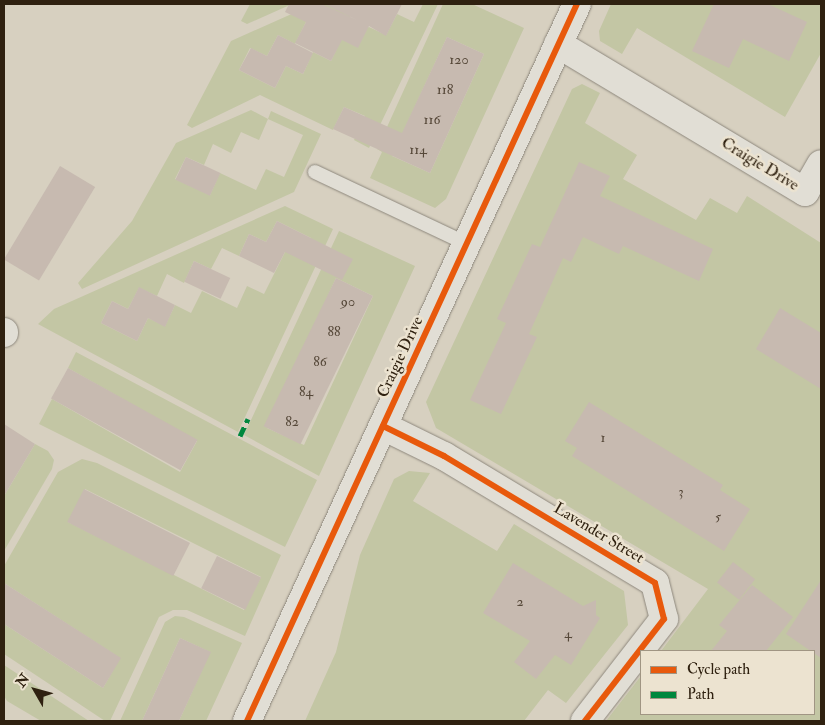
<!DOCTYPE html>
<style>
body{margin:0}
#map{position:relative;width:825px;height:725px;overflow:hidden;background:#d7d0c0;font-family:"IM FELL Double Pica",serif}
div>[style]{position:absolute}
.green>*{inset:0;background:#c3c6a4}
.building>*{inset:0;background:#c7bab0;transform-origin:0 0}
.roads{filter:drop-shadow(0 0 1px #8d877c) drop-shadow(0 0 1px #8d877c)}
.service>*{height:14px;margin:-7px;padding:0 7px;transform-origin:7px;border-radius:7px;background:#e1ded5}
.minor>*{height:28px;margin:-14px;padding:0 14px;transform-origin:14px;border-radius:14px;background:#e1ded5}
.tertiary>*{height:28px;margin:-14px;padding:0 14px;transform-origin:14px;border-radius:14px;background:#e1ded5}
.quiet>*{height:5px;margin-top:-2.5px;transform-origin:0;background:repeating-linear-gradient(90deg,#00873e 0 10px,transparent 0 15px)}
.cycleway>*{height:6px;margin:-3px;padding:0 3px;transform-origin:3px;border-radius:3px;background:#e8590c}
span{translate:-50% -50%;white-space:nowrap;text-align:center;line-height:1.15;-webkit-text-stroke:5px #ece3d0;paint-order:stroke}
.number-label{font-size:14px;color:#564839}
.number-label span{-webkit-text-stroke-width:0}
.street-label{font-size:16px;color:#2f2110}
.frame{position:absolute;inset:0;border:5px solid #2f2110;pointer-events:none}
.legend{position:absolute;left:640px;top:650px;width:175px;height:65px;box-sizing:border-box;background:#ece3d0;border:1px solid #a09583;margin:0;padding:6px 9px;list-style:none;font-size:15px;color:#2f2110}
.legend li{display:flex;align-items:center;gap:10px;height:25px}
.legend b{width:25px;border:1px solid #a09583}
.north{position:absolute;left:10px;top:665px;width:50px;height:50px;-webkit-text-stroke:4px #ece3d0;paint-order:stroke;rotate:308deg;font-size:14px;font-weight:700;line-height:20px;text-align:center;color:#2f2110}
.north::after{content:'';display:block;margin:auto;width:18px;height:22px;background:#2f2110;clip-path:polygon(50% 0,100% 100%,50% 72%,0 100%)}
</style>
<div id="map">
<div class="green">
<div style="clip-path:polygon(250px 4px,292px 4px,247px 24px,241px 21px)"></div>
<div style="clip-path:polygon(314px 4px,357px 4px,350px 17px,306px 22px,295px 44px,278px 35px,267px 56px,250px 48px,239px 70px,275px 88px,286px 66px,303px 74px,313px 52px,331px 61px,341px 40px,369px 27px,386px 35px,397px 14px,414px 22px,423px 4px,438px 4px,369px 148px,354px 140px,365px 116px,344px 107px,333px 130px,260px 95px,192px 128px,187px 125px,231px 41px)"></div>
<div style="clip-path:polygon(evenodd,443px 4px,472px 4px,524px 28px,446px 199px,435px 208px,370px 178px,382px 152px,377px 149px,443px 4px,447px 37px,484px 54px,430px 173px,392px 156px,447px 37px)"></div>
<div style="clip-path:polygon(611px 4px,821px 4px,821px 53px,785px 117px,637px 28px,622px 54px,600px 41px,599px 31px)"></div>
<div style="clip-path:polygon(582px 84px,600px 93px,585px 123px,637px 155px,623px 179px,696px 220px,710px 198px,737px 213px,747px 196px,821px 243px,821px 721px,606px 721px,641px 676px,641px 714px,814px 714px,814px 651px,661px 651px,708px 589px,436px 428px,426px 402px,572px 89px)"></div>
<div style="clip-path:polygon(evenodd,251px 110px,268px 119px,271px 111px,321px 134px,294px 192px,82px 289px,78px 283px,132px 221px,176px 143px,251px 110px,268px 119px,303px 135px,284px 177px,266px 169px,256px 190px,220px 173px,210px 195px,175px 179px,186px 157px,204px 165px,213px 144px,231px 153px,241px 132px,259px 140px,268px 119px)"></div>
<div style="clip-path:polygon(evenodd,285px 206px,333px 229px,238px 432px,38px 324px,54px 309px,285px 206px,277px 221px,311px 238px,285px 252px,264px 294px,247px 286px,237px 308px,202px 291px,191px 313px,175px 305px,165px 326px,148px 318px,137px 341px,101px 323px,112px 301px,128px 309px,139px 288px,157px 296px,167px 274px,184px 283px,194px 261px,211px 269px,222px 248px,239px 256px,249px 234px,266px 242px,277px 221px)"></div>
<div style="clip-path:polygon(evenodd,339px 231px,415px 266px,319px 476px,244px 435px,339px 231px,336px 278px,373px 296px,304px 445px,267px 428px,336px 278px)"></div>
<div style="clip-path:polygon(76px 352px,317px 480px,285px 547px,39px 424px,52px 399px,180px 472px,197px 441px,68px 368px)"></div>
<div style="clip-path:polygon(35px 444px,48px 451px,54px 460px,52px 469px,4px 551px,4px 496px)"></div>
<div style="clip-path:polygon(evenodd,82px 459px,97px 463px,281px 555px,245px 636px,187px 610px,173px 610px,159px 617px,110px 721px,105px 721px,4px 654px,4px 624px,103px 688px,120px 658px,4px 583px,4px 566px,58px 472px,82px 459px,85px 489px,261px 577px,244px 610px,68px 522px,85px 489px)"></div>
<div style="clip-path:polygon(409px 471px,430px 473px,413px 501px,497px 551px,514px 524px,624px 591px,628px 625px,566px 703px,548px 690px,524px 721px,305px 721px,336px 652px,360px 555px,394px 479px)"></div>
<div style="clip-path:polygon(175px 616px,184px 617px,242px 643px,206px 721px,179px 721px,210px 652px,180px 638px,142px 721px,120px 721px,165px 622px)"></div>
<div style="clip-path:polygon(4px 665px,89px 721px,41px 721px,7px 701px,4px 696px)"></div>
</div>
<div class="building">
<div style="clip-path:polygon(289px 4px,322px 4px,357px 20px,324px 4px,402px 4px,386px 36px,369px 26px,358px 48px,342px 40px,331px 61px,295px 43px,306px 22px,285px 12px)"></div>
<div style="clip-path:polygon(714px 4px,768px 4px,807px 22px,789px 61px,743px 39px,729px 68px,692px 51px)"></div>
<div style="clip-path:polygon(278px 35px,313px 53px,303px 74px,286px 66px,275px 88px,239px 70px,251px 48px,267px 56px)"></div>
<div style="clip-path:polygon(447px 37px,484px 54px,430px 173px,333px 129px,344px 107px,402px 133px)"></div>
<div style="left:186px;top:157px;width:38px;height:25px;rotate:25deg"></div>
<div style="clip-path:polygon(579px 162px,610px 176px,600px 196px,713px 249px,699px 281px,623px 246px,619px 254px,583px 237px,571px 262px,563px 258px,529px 334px,537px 337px,501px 414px,470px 400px,506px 323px,497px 319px,532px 244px,540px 247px)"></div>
<div style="left:60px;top:166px;width:41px;height:109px;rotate:31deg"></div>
<div style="clip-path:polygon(277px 221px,353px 259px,342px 280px,285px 252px,274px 273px,239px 256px,249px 234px,266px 242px)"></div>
<div style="left:194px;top:261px;width:40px;height:23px;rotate:25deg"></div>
<div style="left:336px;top:278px;width:41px;height:165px;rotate:26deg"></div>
<div style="clip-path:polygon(139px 287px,175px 305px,165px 327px,148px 318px,137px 341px,101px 323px,112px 301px,128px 309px)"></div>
<div style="clip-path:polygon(780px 308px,821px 333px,821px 389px,756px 349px)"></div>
<div style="left:68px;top:368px;width:148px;height:35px;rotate:29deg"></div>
<div style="clip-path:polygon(589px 402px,723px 485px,720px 490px,750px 509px,724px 551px,572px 456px,577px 448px,565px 441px)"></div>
<div style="clip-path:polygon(4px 424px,35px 444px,4px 496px)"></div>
<div style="left:84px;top:489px;width:119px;height:37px;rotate:27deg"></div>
<div style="left:217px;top:556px;width:49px;height:36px;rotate:26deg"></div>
<div style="left:733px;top:562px;width:28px;height:26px;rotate:38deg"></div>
<div style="clip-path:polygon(513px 563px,583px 606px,596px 600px,596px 615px,600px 618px,571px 665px,555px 655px,536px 679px,514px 662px,530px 641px,483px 613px)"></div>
<div style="clip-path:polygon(821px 580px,821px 658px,786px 634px)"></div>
<div style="clip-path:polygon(4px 583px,121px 658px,103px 688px,4px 624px)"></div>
<div style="clip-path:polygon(752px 585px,793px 617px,766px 651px,711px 651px,727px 631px,719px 625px)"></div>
<div style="clip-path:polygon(180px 638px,211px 652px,190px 697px,179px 721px,142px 721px)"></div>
</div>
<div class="roads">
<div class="service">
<div style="left:315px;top:172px;width:168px;rotate:25.3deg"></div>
</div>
<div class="minor">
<div style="left:558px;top:44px;width:288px;rotate:30.9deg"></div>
<div style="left:805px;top:192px;width:32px;rotate:-60deg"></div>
<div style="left:4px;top:333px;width:1px;rotate:-90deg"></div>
<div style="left:383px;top:426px;width:68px;rotate:26.2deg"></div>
<div style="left:444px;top:456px;width:246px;rotate:31deg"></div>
<div style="left:655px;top:583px;width:37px;rotate:76deg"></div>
<div style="left:664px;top:619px;width:129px;rotate:127.8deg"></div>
</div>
<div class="tertiary">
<div style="left:247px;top:721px;width:789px;rotate:-65.29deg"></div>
</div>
</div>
<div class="quiet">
<div style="left:240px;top:436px;width:19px;rotate:-65deg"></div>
</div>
<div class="cycleway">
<div style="left:383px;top:426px;width:68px;rotate:26.2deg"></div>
<div style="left:444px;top:456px;width:246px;rotate:31deg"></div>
<div style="left:655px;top:583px;width:37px;rotate:76deg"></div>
<div style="left:664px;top:619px;width:129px;rotate:127.8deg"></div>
<div style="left:247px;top:721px;width:789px;rotate:-65.29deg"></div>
</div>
<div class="number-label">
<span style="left:459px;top:60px">120</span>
<span style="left:445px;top:90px">118</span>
<span style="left:432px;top:120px">116</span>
<span style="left:418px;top:150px">114</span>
<span style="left:348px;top:302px">90</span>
<span style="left:334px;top:332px">88</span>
<span style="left:320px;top:362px">86</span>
<span style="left:306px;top:392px">84</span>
<span style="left:292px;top:422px">82</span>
<span style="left:603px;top:438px">1</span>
<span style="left:681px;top:492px">3</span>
<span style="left:718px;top:517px">5</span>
<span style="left:520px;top:602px">2</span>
<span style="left:568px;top:634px">4</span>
</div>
<div class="street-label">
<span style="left:760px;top:164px;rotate:31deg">Craigie Drive</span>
<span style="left:400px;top:357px;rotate:-65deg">Craigie Drive</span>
<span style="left:599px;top:533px;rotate:31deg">Lavender Street</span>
</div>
<div class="frame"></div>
<ul class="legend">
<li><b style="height:6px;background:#e8590c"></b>Cycle path</li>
<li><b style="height:6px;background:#00873e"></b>Path</li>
</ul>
<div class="north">N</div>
</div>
